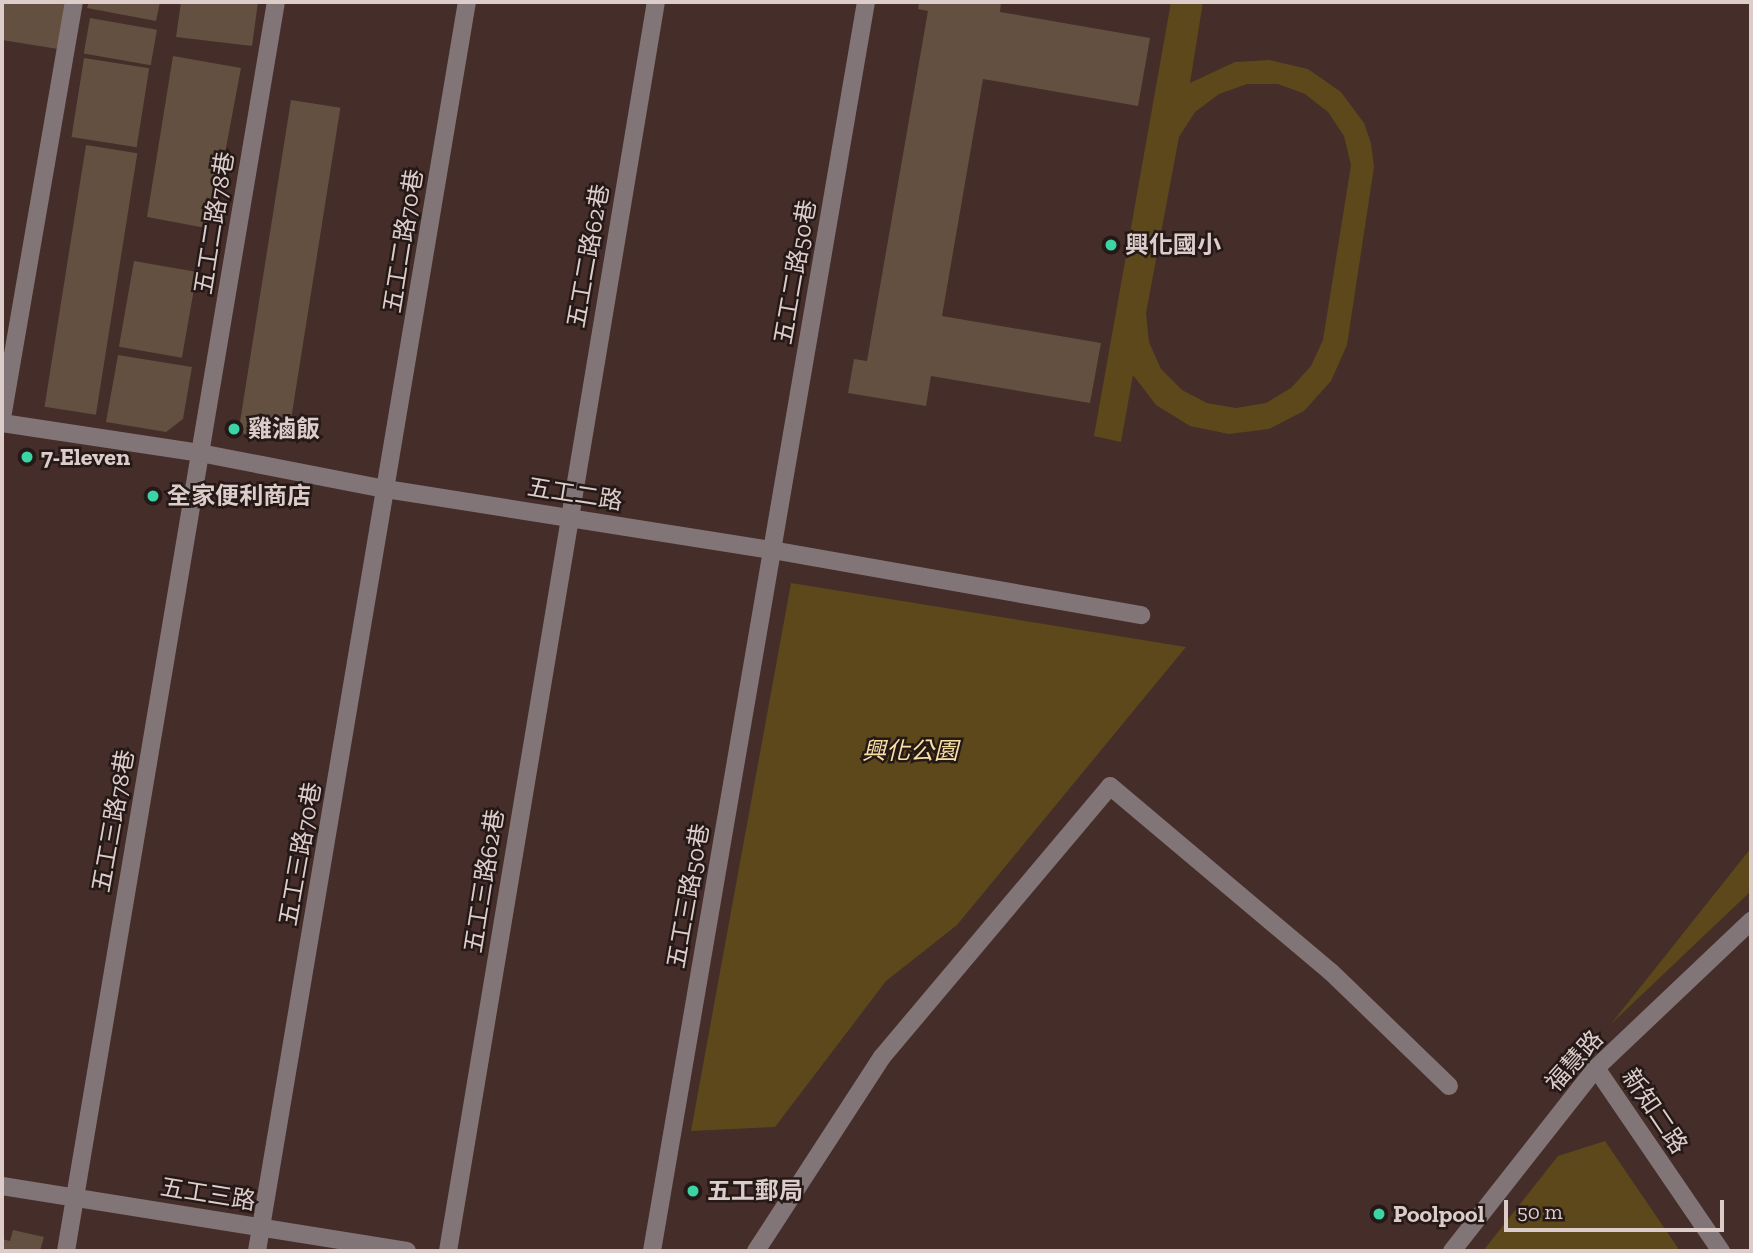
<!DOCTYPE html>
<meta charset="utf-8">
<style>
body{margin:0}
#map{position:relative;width:1753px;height:1253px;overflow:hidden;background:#452d29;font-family:"Zilla Slab","Noto Sans TC",serif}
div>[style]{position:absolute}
.green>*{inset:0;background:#5c481b}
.building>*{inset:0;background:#645040;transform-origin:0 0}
.minor>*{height:18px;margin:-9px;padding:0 9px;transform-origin:9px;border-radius:9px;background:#827578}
.dots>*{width:19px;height:19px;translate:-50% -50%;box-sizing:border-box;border:4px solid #241917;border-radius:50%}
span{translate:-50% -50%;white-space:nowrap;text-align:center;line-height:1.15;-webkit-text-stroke:5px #241917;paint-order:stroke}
.street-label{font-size:24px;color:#ddcdca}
.poi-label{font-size:24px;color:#ddcdca;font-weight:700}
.left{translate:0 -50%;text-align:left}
.park-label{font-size:24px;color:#fadfa4;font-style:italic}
.frame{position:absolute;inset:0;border:4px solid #ddcdca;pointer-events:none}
.scale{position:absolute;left:1504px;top:1200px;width:220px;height:32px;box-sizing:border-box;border:4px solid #ddcdca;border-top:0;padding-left:9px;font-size:21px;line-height:24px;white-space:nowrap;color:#ddcdca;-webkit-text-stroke:5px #241917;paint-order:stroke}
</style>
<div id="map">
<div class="green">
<div style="clip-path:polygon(evenodd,1171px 2px,1203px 2px,1190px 83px,1235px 62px,1269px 60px,1308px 69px,1341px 92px,1364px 123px,1371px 143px,1374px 167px,1347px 345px,1331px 381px,1304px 411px,1269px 429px,1229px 434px,1190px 426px,1156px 405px,1133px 375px,1121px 442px,1094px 436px,1171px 2px,1247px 84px,1278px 84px,1305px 94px,1328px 112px,1344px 136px,1351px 165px,1323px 340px,1311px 366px,1291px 388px,1266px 403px,1236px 408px,1207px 403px,1182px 390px,1161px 369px,1149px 342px,1146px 313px,1179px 137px,1195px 112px,1219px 94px,1247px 84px)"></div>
<div style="clip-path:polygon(791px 583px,1186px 647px,957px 925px,886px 981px,775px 1127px,691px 1131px)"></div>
<div style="clip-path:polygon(1751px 848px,1751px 891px,1611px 1024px)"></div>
<div style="clip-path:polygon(1605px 1141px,1680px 1251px,1483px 1251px,1558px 1156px)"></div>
</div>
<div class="building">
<div style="clip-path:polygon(2px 2px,66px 2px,58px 49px,2px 40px)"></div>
<div style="clip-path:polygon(89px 2px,160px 2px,156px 21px,87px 8px)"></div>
<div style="clip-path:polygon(181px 2px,258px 2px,252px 46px,176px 37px)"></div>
<div style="clip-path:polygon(919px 2px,1001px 2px,1000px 12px,1150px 38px,1138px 106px,983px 79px,942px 316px,1101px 343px,1090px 403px,931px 376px,926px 406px,848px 393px,854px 359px,867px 361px,928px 11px,918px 9px)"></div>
<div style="left:90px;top:18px;width:68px;height:36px;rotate:10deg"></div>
<div style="clip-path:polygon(173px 56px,241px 68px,225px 153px,220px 151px,206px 228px,147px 217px)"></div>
<div style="left:84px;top:58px;width:66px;height:80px;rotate:9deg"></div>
<div style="left:291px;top:100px;width:50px;height:337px;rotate:9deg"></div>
<div style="left:86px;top:145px;width:52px;height:265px;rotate:9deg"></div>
<div style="left:134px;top:261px;width:64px;height:87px;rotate:10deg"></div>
<div style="clip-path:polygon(118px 355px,192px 367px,183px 419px,166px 432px,106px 422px)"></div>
<div style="clip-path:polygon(13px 1230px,44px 1237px,40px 1251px,2px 1251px,2px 1239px,10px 1241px)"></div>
</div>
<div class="minor">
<div style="left:2px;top:418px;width:422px;rotate:-80.2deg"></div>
<div style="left:2px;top:423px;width:200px;rotate:8.6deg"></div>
<div style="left:200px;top:453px;width:189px;rotate:11deg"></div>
<div style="left:386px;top:489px;width:391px;rotate:9deg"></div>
<div style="left:772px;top:550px;width:375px;rotate:10deg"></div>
<div style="left:1596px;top:1068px;width:222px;rotate:55.7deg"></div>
<div style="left:2px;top:1186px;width:410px;rotate:9.1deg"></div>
<div style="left:66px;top:1251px;width:1267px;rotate:-80.46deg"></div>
<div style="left:257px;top:1251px;width:1267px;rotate:-80.46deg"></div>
<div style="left:448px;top:1251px;width:1266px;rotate:-80.55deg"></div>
<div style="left:652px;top:1251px;width:1267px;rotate:-80.28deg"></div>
<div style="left:756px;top:1251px;width:231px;rotate:-57deg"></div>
<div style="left:882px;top:1057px;width:354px;rotate:-49.9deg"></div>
<div style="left:1110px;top:786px;width:289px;rotate:40.1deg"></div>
<div style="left:1331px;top:972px;width:164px;rotate:44deg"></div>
<div style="left:1452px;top:1251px;width:233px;rotate:-51.8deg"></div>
<div style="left:1596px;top:1068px;width:214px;rotate:-43.5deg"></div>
</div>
<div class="dots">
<div style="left:1111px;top:245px;background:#3ad4a5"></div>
<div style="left:234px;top:429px;background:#3ad4a5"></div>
<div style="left:27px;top:457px;background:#3ad4a5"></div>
<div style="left:153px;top:496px;background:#3ad4a5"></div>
<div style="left:693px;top:1191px;background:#3ad4a5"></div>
<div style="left:1379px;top:1214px;background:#3ad4a5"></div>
</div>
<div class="street-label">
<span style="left:214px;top:223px;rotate:-81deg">五工二路78巷</span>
<span style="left:403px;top:241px;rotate:-81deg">五工二路70巷</span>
<span style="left:588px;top:256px;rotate:-80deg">五工二路62巷</span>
<span style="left:795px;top:272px;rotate:-80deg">五工二路50巷</span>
<span style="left:575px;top:494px;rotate:9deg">五工二路</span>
<span style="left:113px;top:821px;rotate:-80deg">五工三路78巷</span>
<span style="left:300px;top:854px;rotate:-80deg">五工三路70巷</span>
<span style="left:484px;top:881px;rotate:-81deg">五工三路62巷</span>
<span style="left:688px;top:896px;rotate:-80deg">五工三路50巷</span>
<span style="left:1574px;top:1061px;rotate:-48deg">福慧路</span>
<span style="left:1655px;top:1111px;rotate:56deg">新知二路</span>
<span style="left:208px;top:1194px;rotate:9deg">五工三路</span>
</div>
<div class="poi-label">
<span class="left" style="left:1125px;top:245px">興化國小</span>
<span class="left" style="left:248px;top:429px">雞滷飯</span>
<span class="left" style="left:41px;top:457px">7-Eleven</span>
<span class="left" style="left:167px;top:496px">全家便利商店</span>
<span class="left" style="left:707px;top:1191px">五工郵局</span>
<span class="left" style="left:1393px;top:1214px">Poolpool</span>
</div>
<div class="park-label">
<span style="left:910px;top:751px">興化公園</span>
</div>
<div class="frame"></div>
<div class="scale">50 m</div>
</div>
